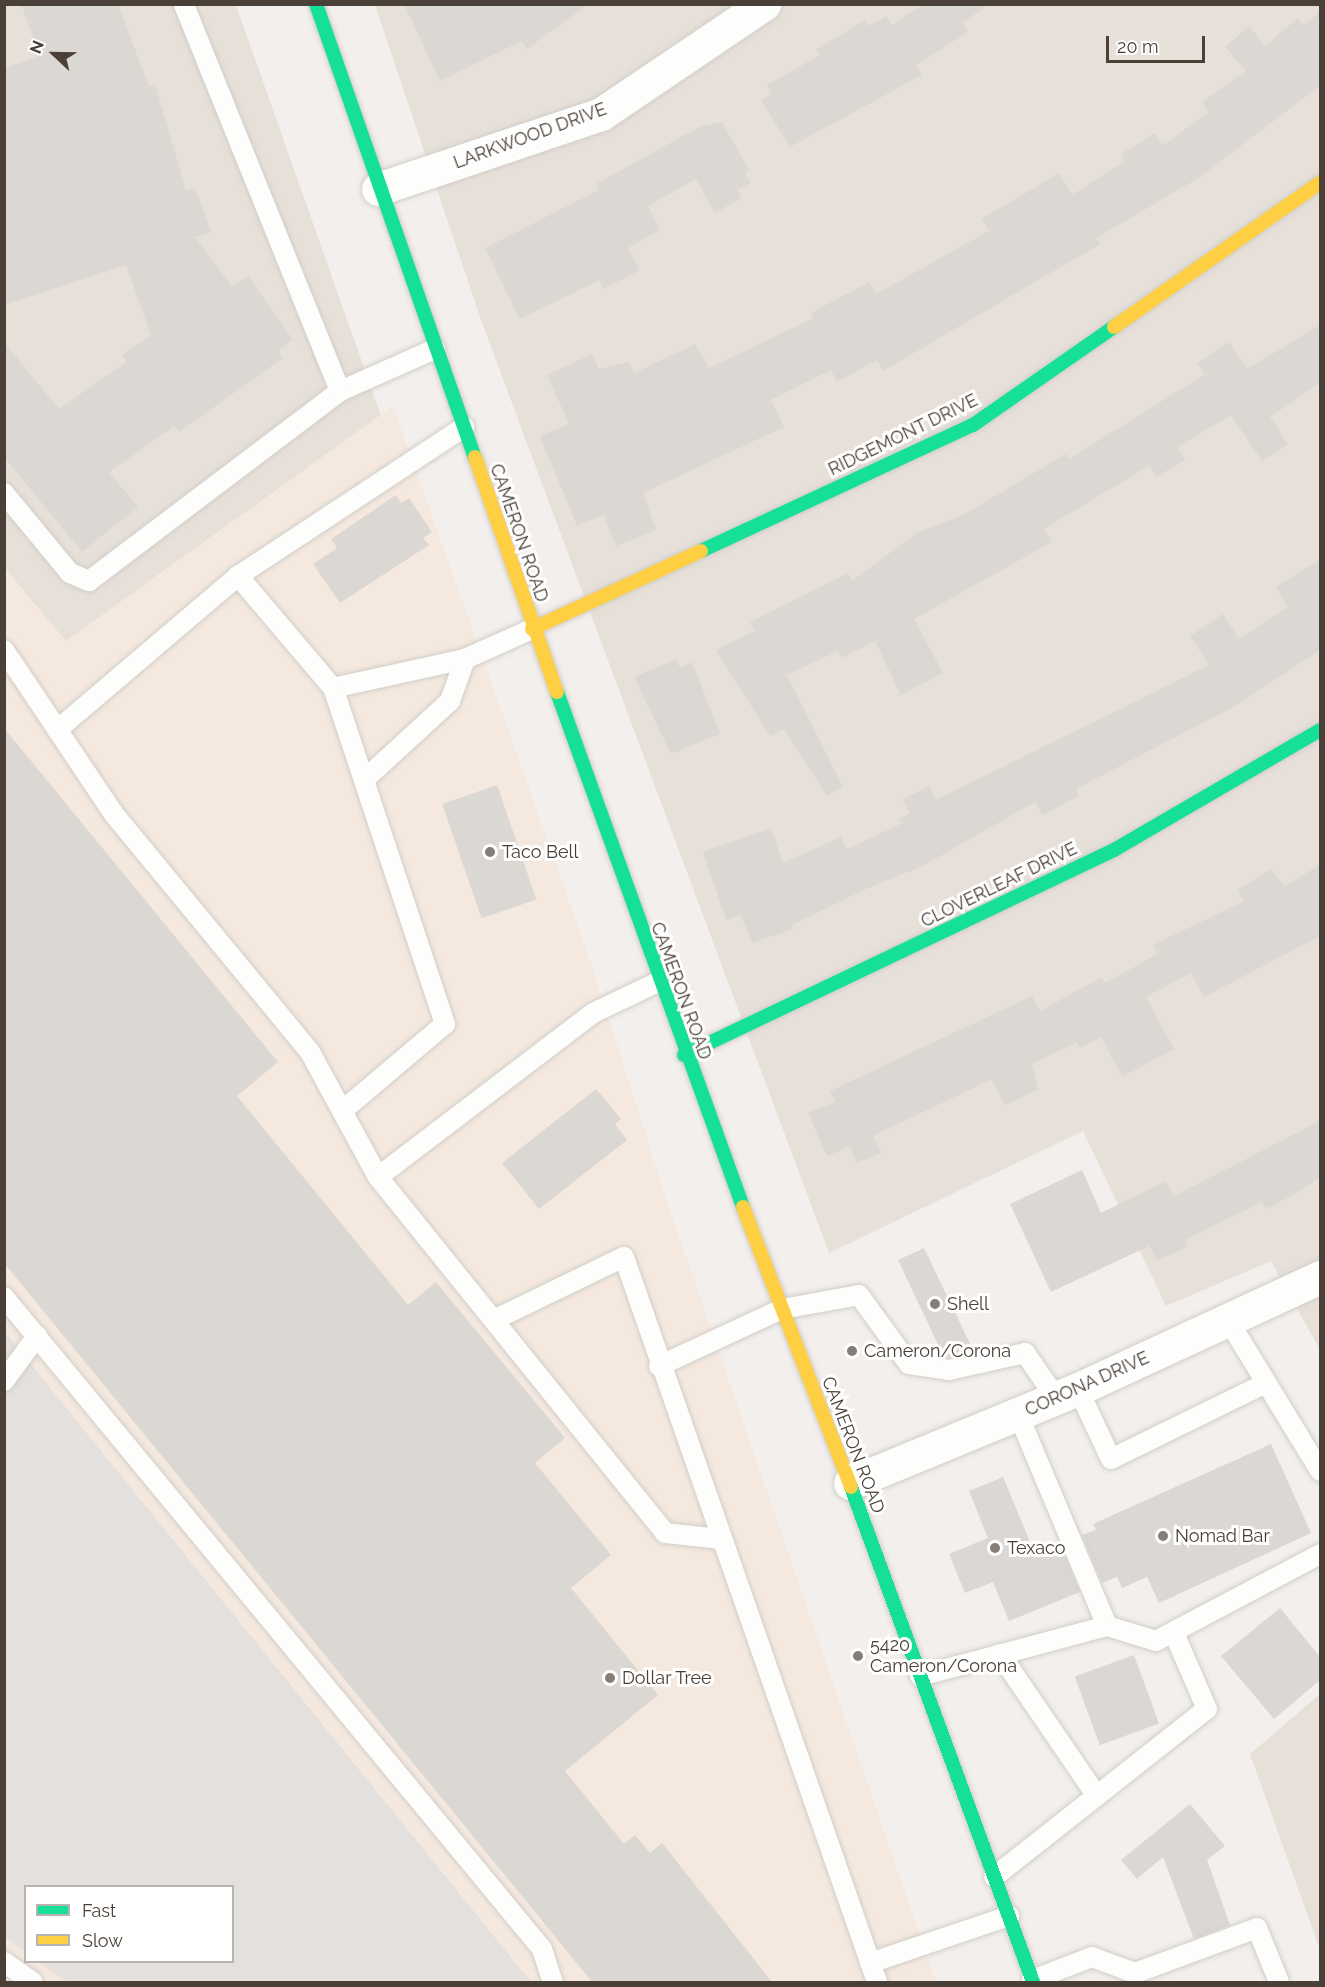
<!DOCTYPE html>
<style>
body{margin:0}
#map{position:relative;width:1325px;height:1987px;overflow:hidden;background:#f2efec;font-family:Raleway,sans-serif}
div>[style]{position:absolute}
.residential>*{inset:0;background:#e7e0d9}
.commercial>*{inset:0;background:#f5e9df}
.parking>*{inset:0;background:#e4e0dd}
.building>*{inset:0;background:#dbd7d3;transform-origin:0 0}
.roads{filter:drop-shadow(0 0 2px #d1cdc9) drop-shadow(0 0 2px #d1cdc9)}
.lane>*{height:20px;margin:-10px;padding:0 10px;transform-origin:10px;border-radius:10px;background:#fdfdfc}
.street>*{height:33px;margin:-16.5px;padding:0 16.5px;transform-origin:16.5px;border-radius:16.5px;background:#fdfdfc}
.fast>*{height:14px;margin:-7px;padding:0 7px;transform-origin:7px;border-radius:7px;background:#16e098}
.slow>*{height:14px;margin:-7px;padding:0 7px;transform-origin:7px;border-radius:7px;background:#ffcf43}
.dots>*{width:16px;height:16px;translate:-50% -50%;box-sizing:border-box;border:3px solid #fff;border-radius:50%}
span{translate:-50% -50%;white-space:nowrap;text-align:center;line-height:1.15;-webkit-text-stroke:6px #fff;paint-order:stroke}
.street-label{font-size:18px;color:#4a4037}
.poi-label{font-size:18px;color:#4a4037}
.left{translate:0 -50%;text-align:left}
.frame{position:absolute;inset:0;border:6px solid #4a4037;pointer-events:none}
.legend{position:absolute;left:24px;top:1885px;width:210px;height:78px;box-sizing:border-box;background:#fff;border:2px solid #b7b3af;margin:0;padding:8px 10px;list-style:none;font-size:18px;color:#4a4037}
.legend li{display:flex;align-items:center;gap:12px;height:30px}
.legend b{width:30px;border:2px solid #b7b3af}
.north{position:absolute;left:24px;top:24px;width:60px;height:60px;-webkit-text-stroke:4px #fff;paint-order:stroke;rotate:292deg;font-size:16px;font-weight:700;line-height:24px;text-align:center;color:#4a4037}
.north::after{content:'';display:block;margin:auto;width:21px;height:27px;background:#4a4037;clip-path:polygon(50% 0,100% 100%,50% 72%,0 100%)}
.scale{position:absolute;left:1106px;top:36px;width:99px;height:27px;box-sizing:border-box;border:3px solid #4a4037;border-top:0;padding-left:8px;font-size:18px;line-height:21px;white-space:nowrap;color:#4a4037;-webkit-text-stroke:4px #fff;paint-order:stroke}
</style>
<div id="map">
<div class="residential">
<div style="clip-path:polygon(4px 5px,236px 5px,381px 416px,65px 642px,5px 568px)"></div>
<div style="clip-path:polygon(375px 5px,1320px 5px,1320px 1350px,1271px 1261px,1166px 1306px,1083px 1131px,829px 1253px,481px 320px)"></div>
<div style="clip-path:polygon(1320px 1694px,1320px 1950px,1250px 1754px)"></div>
</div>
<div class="commercial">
<div style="clip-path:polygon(evenodd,393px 406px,589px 957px,667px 1201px,936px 1982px,5px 1982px,4px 568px,66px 641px,393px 406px,26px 1886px,232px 1886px,232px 1962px,26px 1962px,26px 1886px)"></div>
</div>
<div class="parking">
<div style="clip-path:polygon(4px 1331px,531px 1982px,67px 1982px,38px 1962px,232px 1962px,232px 1886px,26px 1886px,25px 1952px,5px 1937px)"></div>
</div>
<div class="building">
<div style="clip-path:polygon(21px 4px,118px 4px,149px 87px,155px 84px,186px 191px,195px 188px,211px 232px,195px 237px,232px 287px,248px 276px,293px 340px,278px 351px,283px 358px,245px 385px,179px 432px,174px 426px,109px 472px,138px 507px,82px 552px,4px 457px,4px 342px,59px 409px,126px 362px,122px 355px,151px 335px,126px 265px,4px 305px,4px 68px,40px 56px)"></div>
<div style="clip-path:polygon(404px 4px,588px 4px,527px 49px,522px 41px,440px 81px)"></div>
<div style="clip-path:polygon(923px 4px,990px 4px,962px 23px,968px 32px,916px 65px,922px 75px,790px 147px,761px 100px,772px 94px,767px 85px,820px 55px,816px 50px,865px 20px,869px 26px,886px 16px,892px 25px)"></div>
<div style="clip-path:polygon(1320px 12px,1320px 86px,1197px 179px,1096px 238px,1100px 244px,883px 371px,877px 360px,837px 382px,831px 370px,771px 400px,784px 427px,643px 493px,656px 530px,616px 546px,604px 515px,577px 526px,540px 436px,569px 424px,547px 375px,592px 354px,599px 369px,629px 362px,634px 373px,695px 344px,709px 368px,814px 318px,811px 313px,869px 282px,876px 294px,989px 231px,982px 219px,1059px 173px,1072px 195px,1125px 161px,1121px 154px,1155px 133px,1162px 146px,1209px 112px,1202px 102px,1246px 71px,1225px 47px,1249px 26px,1265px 46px,1298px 18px,1304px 25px)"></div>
<div style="clip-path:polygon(722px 122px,749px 170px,745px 173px,751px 183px,737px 190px,742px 198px,715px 213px,696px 179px,648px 206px,660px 230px,628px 248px,640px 270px,603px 289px,599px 280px,520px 319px,485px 248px,599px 190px,596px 184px,701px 126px)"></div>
<div style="clip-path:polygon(1320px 325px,1320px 383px,1270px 417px,1288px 444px,1262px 461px,1231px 415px,1177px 447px,1185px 460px,1156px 477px,1150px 466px,1140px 471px,1044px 529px,1052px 542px,914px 619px,943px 673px,901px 695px,875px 641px,842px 658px,838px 651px,787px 675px,843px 787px,827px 796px,784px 729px,770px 736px,716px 650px,755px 631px,750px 622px,848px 573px,852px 581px,918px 532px,963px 515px,1066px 454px,1069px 459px,1205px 374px,1197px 363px,1229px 342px,1247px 369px)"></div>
<div style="clip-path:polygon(396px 495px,401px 503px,409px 498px,432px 532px,423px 538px,429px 545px,340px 603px,313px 564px,337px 548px,331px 539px)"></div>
<div style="clip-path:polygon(1320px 560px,1320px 650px,1235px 706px,1076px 789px,1079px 796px,1042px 815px,1035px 802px,923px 866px,868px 888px,792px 925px,793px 929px,752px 943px,741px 915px,726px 920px,703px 852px,771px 828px,783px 863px,841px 837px,847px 849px,901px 824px,899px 819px,910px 813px,903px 799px,929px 786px,936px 800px,1209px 665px,1190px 636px,1223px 614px,1239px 639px,1288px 607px,1276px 587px)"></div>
<div style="clip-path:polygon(676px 659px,680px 668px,692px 662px,720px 734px,671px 754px,634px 677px)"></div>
<div style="clip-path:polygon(4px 728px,278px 1062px,237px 1096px,408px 1305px,436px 1282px,565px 1438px,535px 1463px,611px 1555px,571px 1588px,658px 1695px,565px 1771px,624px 1844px,635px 1835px,650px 1853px,662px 1843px,773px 1983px,593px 1983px,4px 1263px)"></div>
<div style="left:497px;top:785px;width:121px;height:58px;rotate:71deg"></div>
<div style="clip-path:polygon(1320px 865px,1320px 936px,1204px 997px,1191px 973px,1146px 997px,1174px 1049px,1122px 1077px,1101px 1037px,1080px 1048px,1077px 1042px,1032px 1064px,1038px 1089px,1005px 1105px,992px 1079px,873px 1136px,881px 1153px,857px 1163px,850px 1146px,827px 1156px,808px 1113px,835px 1102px,830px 1091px,1032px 996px,1040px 1011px,1102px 977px,1105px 983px,1158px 954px,1153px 945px,1244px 901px,1237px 890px,1271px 869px,1285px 886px)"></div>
<div style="clip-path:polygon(596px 1089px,621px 1119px,615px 1124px,627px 1140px,539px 1209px,502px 1163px)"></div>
<div style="clip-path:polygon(1320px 1121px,1320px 1177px,1293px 1195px,1266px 1209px,1262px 1202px,1185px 1240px,1188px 1246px,1157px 1261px,1149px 1246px,1051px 1292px,1010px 1204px,1082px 1170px,1101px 1213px,1166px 1181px,1174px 1196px)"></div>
<div style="clip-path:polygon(924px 1248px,972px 1348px,954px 1356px,944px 1357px,898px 1260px)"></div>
<div style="clip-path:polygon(1271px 1444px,1311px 1533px,1159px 1603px,1147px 1577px,1122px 1588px,1117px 1577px,1102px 1583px,1082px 1535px,1096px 1530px,1093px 1524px)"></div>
<div style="clip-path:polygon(1003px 1477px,1035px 1554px,1060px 1544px,1080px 1592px,1009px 1621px,993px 1582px,965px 1593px,949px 1554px,988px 1538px,969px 1491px)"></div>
<div style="clip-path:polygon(1280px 1608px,1320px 1657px,1320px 1680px,1274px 1719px,1221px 1656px)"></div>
<div style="left:1134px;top:1655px;width:73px;height:63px;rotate:70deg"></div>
<div style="clip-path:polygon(1190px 1804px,1225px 1846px,1207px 1860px,1230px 1925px,1194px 1939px,1163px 1857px,1137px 1879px,1121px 1860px)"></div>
</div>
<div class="roads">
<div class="lane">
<div style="left:340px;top:391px;width:104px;rotate:-23.9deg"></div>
<div style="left:4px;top:493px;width:104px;rotate:50.5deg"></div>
<div style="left:70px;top:573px;width:21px;rotate:23deg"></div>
<div style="left:89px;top:581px;width:315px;rotate:-37.1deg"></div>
<div style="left:340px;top:391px;width:417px;rotate:-112deg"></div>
<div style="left:4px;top:650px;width:196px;rotate:56.2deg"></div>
<div style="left:113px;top:813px;width:310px;rotate:50.5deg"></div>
<div style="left:310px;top:1052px;width:142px;rotate:61.5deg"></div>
<div style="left:378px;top:1177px;width:457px;rotate:51.1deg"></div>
<div style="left:665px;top:1533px;width:55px;rotate:6.2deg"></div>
<div style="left:333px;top:688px;width:135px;rotate:-12.4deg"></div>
<div style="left:465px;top:659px;width:73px;rotate:-24.1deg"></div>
<div style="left:57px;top:730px;width:238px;rotate:-40.4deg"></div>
<div style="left:364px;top:780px;width:117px;rotate:-42.6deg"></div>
<div style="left:450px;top:701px;width:45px;rotate:-70.3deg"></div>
<div style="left:342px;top:1111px;width:135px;rotate:-40.2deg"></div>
<div style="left:445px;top:1024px;width:354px;rotate:-108.4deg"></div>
<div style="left:333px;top:688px;width:147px;rotate:-130.3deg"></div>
<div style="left:238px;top:576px;width:271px;rotate:-33.4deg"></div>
<div style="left:378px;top:1177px;width:270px;rotate:-37.3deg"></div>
<div style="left:593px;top:1013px;width:72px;rotate:-25.5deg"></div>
<div style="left:4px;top:1297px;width:845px;rotate:50.47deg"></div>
<div style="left:542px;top:1949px;width:35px;rotate:72deg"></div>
<div style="left:494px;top:1320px;width:144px;rotate:-25.9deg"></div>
<div style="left:624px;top:1257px;width:768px;rotate:70.76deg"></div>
<div style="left:1228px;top:1320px;width:177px;rotate:58.6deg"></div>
<div style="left:659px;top:1366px;width:136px;rotate:-24.9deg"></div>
<div style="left:782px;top:1309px;width:78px;rotate:-10.3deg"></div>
<div style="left:859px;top:1295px;width:85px;rotate:54.1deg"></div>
<div style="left:909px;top:1364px;width:40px;rotate:8.5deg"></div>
<div style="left:949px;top:1370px;width:78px;rotate:-12.6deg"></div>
<div style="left:1025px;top:1353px;width:55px;rotate:55.4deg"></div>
<div style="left:4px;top:1381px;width:56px;rotate:-53.7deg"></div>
<div style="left:1078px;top:1389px;width:77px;rotate:64.8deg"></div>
<div style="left:1111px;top:1459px;width:173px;rotate:-26.1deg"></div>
<div style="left:1018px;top:1414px;width:230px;rotate:67.2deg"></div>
<div style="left:1000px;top:1654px;width:172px;rotate:55.7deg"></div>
<div style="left:920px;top:1676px;width:194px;rotate:-15deg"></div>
<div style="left:1107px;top:1626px;width:51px;rotate:17deg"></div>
<div style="left:1156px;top:1641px;width:186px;rotate:-27.9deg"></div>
<div style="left:994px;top:1877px;width:271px;rotate:-38.3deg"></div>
<div style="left:1207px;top:1709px;width:83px;rotate:-113.5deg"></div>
<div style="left:4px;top:1962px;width:35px;rotate:35deg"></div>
<div style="left:870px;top:1963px;width:147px;rotate:-18.7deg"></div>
<div style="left:1032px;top:1980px;width:64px;rotate:-21deg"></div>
<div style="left:1092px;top:1957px;width:46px;rotate:20.4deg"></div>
<div style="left:1135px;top:1973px;width:130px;rotate:-20.2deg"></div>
<div style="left:1257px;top:1928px;width:58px;rotate:67.8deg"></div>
</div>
<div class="street">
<div style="left:378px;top:189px;width:235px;rotate:-18.6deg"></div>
<div style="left:601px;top:114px;width:197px;rotate:-34deg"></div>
<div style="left:850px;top:1483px;width:247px;rotate:-22.4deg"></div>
<div style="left:1078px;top:1389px;width:267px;rotate:-24.8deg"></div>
</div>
<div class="fast">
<div style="left:316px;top:4px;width:480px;rotate:70.7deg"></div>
<div style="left:701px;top:551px;width:300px;rotate:-24.9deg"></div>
<div style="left:973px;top:425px;width:172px;rotate:-34.8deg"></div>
<div style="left:557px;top:692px;width:548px;rotate:70.14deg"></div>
<div style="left:684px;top:1055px;width:476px;rotate:-25.5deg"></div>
<div style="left:1114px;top:850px;width:238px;rotate:-30.2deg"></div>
<div style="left:851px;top:1487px;width:527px;rotate:69.81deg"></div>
</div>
<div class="slow">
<div style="left:1114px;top:327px;width:251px;rotate:-35deg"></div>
<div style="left:475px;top:457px;width:249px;rotate:70.8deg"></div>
<div style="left:532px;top:629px;width:186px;rotate:-24.8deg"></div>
<div style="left:743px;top:1207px;width:300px;rotate:68.9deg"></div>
</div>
</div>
<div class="dots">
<div style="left:490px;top:852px;background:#857d76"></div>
<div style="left:935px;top:1304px;background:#857d76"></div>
<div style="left:852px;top:1351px;background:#857d76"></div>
<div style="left:1163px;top:1536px;background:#857d76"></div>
<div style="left:995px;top:1548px;background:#857d76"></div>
<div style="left:858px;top:1656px;background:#857d76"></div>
<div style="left:610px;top:1678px;background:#857d76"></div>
</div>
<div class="street-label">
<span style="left:530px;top:136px;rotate:-20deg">LARKWOOD DRIVE</span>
<span style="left:903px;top:435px;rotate:-26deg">RIDGEMONT DRIVE</span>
<span style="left:519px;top:533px;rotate:71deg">CAMERON ROAD</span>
<span style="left:999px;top:885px;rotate:-26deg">CLOVERLEAF DRIVE</span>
<span style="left:681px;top:991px;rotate:70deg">CAMERON ROAD</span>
<span style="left:1087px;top:1384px;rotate:-24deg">CORONA DRIVE</span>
<span style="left:853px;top:1445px;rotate:69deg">CAMERON ROAD</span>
</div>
<div class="poi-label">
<span class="left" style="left:502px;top:852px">Taco Bell</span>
<span class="left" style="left:947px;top:1304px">Shell</span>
<span class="left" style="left:864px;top:1351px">Cameron/Corona</span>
<span class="left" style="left:1175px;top:1536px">Nomad Bar</span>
<span class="left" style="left:1007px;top:1548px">Texaco</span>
<span class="left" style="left:870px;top:1656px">5420<br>Cameron/Corona</span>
<span class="left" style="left:622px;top:1678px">Dollar Tree</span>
</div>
<div class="frame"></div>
<ul class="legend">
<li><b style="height:8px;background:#16e098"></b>Fast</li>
<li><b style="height:8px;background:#ffcf43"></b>Slow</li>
</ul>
<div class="north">N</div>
<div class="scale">20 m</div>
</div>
